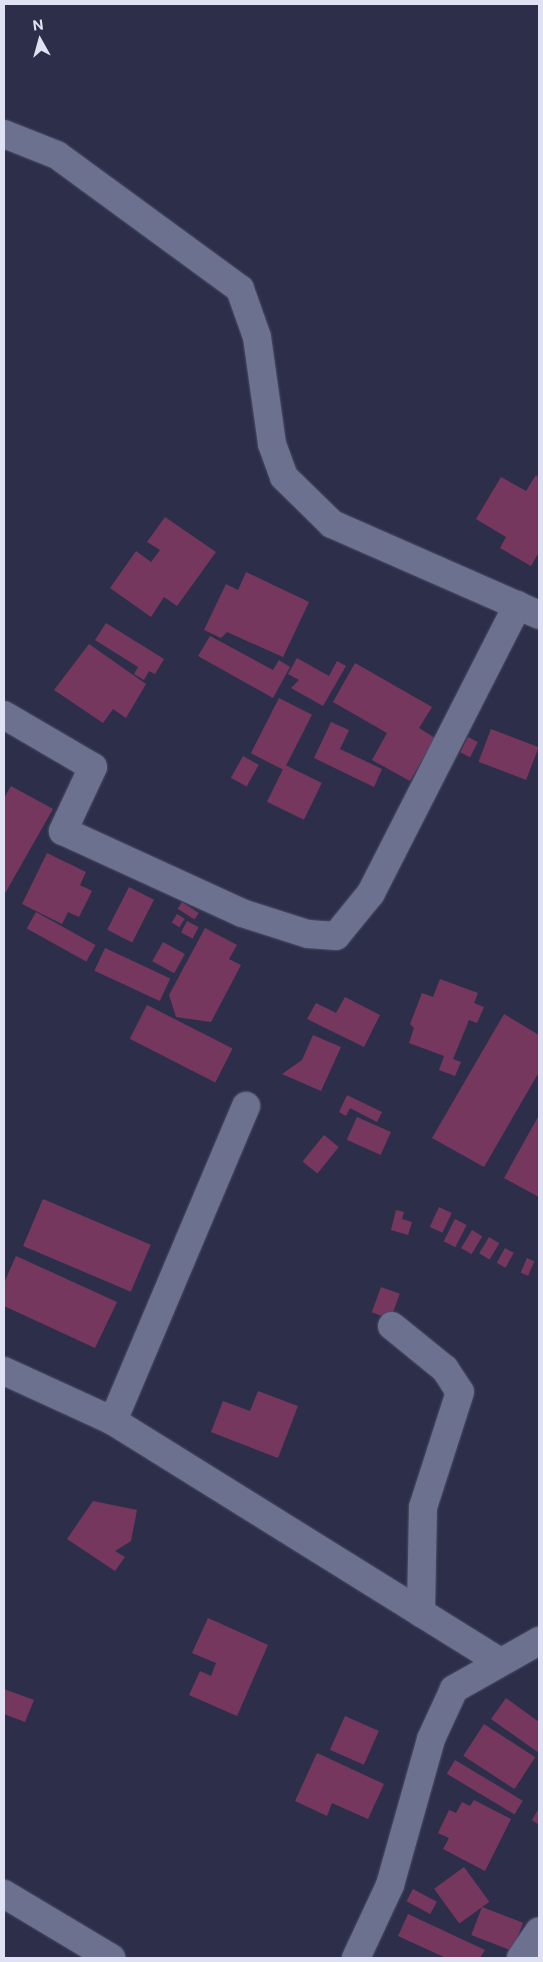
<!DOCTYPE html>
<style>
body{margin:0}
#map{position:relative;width:543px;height:1962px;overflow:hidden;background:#2d2f4a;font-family:"Public Sans",sans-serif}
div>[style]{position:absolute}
.building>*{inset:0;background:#76375f;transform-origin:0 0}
.roads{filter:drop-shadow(0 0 1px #4b4c63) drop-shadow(0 0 1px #4b4c63)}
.minor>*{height:28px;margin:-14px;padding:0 14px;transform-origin:14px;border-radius:14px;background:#6d7190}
span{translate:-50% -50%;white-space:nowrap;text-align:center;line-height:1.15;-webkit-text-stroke:4px #2d2f4a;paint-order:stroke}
.frame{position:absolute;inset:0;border:5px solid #e0e2f4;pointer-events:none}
.north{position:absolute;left:15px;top:15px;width:50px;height:50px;-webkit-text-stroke:4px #2d2f4a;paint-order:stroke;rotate:353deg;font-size:14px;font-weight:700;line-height:20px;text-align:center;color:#e0e2f4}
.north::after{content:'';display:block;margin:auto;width:18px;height:22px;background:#e0e2f4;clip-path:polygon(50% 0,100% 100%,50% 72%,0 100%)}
</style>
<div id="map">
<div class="building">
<div style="clip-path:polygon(536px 475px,539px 478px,539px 552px,531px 566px,500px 548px,506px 537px,476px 519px,501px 477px,526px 491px)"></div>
<div style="clip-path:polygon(165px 517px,216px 552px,177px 606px,164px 597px,151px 617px,110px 588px,136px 551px,151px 562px,160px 550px,147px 542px)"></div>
<div style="clip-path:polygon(246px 572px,309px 602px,283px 657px,227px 632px,221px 638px,204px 630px,226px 584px,238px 590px)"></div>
<div style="clip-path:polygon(106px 623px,164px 659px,155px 674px,149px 671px,144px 680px,134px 674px,138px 667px,95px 640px)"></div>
<div style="clip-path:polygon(210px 636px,273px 670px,279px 660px,290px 667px,273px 698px,198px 656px)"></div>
<div style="clip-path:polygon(89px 644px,146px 684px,126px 718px,113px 709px,103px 723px,54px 690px)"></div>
<div style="clip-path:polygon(297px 658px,329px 676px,337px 661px,346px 666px,323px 706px,291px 688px,299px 680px,288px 674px)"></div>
<div style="clip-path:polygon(355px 663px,432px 707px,419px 728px,435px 738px,410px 781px,372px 760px,387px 733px,333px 702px)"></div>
<div style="left:279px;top:698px;width:37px;height:62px;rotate:27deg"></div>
<div style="clip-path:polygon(331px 722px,349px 730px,340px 749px,382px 769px,374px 787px,314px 758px)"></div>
<div style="left:491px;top:729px;width:51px;height:35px;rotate:21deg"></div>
<div style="left:468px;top:737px;width:11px;height:17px;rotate:27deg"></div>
<div style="left:243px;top:756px;width:18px;height:25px;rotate:29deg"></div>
<div style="left:285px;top:765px;width:41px;height:41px;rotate:26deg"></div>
<div style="clip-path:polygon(11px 786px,53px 809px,4px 895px,4px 798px)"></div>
<div style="clip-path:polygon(47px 853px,86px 872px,80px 885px,92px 891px,79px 917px,68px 912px,62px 924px,22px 904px)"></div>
<div style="left:129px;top:887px;width:28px;height:48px;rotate:27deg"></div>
<div style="left:182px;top:902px;width:20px;height:8px;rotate:33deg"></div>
<div style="left:36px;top:912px;width:68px;height:19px;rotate:29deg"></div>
<div style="left:177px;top:914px;width:9px;height:10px;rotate:32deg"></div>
<div style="left:187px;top:921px;width:13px;height:13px;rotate:27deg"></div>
<div style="clip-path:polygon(205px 928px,237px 945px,229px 959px,241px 965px,211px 1022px,176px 1017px,169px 995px)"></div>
<div style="left:163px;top:942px;width:25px;height:22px;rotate:29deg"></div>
<div style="left:105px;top:948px;width:72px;height:25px;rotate:25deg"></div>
<div style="clip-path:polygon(440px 979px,478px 993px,474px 1003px,484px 1007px,477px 1023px,469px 1020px,453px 1059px,461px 1062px,455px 1076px,439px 1070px,444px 1056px,409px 1043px,414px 1028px,410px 1024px,422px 993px,433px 997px)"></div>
<div style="clip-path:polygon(345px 997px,380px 1015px,364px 1047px,307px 1019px,316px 1003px,336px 1013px)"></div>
<div style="left:147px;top:1005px;width:96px;height:38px;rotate:27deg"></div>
<div style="clip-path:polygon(504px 1014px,539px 1035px,539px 1072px,484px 1167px,432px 1138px)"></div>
<div style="clip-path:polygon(313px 1035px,341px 1047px,321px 1091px,282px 1074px,302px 1060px)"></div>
<div style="clip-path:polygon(347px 1095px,382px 1112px,377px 1122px,350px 1108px,346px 1116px,339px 1112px)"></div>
<div style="clip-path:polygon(539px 1115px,539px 1197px,504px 1178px)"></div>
<div style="left:357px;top:1117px;width:37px;height:25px;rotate:24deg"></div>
<div style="left:324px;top:1135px;width:19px;height:34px;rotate:39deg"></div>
<div style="left:43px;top:1199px;width:117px;height:51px;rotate:23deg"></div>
<div style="left:439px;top:1207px;width:14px;height:22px;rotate:25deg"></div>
<div style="clip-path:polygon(396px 1210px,404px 1212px,402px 1219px,412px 1222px,408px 1235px,391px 1230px)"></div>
<div style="left:455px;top:1219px;width:13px;height:25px;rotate:27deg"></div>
<div style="left:472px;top:1230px;width:12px;height:21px;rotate:31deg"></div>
<div style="left:489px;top:1237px;width:12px;height:19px;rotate:31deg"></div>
<div style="left:505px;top:1248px;width:10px;height:17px;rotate:29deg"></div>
<div style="clip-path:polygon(16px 1256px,117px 1302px,95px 1348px,4px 1306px,4px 1283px)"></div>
<div style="left:527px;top:1258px;width:8px;height:16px;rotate:23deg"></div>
<div style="left:381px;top:1287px;width:20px;height:27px;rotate:20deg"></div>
<div style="clip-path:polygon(258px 1391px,298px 1406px,278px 1458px,211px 1432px,223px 1401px,250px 1411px)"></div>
<div style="clip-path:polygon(93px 1501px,137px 1510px,131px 1541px,115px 1551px,125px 1557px,115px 1571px,67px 1539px)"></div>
<div style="clip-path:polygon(208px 1618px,268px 1645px,237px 1716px,189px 1695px,200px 1671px,211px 1676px,216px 1663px,192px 1653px)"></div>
<div style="clip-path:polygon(4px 1689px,34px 1700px,25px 1722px,4px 1714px)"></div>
<div style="clip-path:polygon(506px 1698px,539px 1722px,539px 1753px,491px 1719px)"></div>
<div style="left:345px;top:1716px;width:37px;height:37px;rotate:24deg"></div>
<div style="left:484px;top:1724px;width:61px;height:38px;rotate:33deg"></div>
<div style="clip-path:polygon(317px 1753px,384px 1784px,368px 1819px,332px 1803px,327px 1816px,295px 1801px)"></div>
<div style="left:455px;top:1760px;width:79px;height:16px;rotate:31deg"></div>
<div style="clip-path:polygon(474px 1800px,511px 1819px,485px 1871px,443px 1849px,449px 1838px,438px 1833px,449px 1810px,456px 1813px,462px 1802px,470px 1806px)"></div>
<div style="clip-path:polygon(539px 1808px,539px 1825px,532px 1820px)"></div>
<div style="left:464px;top:1867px;width:43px;height:37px;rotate:54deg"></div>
<div style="left:413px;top:1889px;width:27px;height:14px;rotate:28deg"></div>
<div style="left:482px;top:1907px;width:44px;height:30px;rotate:21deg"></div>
<div style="clip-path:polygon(408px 1914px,485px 1950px,480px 1958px,446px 1958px,398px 1936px)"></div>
</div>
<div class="roads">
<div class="minor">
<div style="left:4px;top:134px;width:57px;rotate:21.6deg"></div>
<div style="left:57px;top:155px;width:227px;rotate:36.2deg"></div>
<div style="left:240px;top:289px;width:51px;rotate:70.5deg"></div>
<div style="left:257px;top:337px;width:108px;rotate:82deg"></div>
<div style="left:272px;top:444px;width:35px;rotate:70deg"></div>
<div style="left:284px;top:477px;width:67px;rotate:44.4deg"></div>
<div style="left:332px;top:524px;width:226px;rotate:23.7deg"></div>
<div style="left:4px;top:715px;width:103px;rotate:30.3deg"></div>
<div style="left:93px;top:767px;width:71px;rotate:115.1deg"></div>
<div style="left:63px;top:831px;width:197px;rotate:24.6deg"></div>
<div style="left:242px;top:913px;width:69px;rotate:17.7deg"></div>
<div style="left:308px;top:934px;width:28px;rotate:4deg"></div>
<div style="left:336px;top:936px;width:55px;rotate:-50.9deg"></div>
<div style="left:371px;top:893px;width:323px;rotate:-63deg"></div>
<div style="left:392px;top:1326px;width:68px;rotate:39.1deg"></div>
<div style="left:445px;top:1369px;width:27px;rotate:57deg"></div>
<div style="left:460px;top:1392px;width:121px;rotate:107.8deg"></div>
<div style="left:423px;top:1507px;width:106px;rotate:91.1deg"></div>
<div style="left:4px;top:1371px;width:120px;rotate:24.6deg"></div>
<div style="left:113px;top:1421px;width:456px;rotate:31.9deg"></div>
<div style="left:113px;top:1421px;width:342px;rotate:-67.1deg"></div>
<div style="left:4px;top:1894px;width:125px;rotate:30.9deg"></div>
<div style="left:356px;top:1958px;width:81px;rotate:-65deg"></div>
<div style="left:390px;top:1885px;width:152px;rotate:-74.3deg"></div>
<div style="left:431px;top:1739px;width:55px;rotate:-65.3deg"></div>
<div style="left:454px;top:1689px;width:98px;rotate:-29.5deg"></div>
<div style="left:521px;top:1958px;width:32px;rotate:-56deg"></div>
</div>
</div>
<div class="frame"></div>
<div class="north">N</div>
</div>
